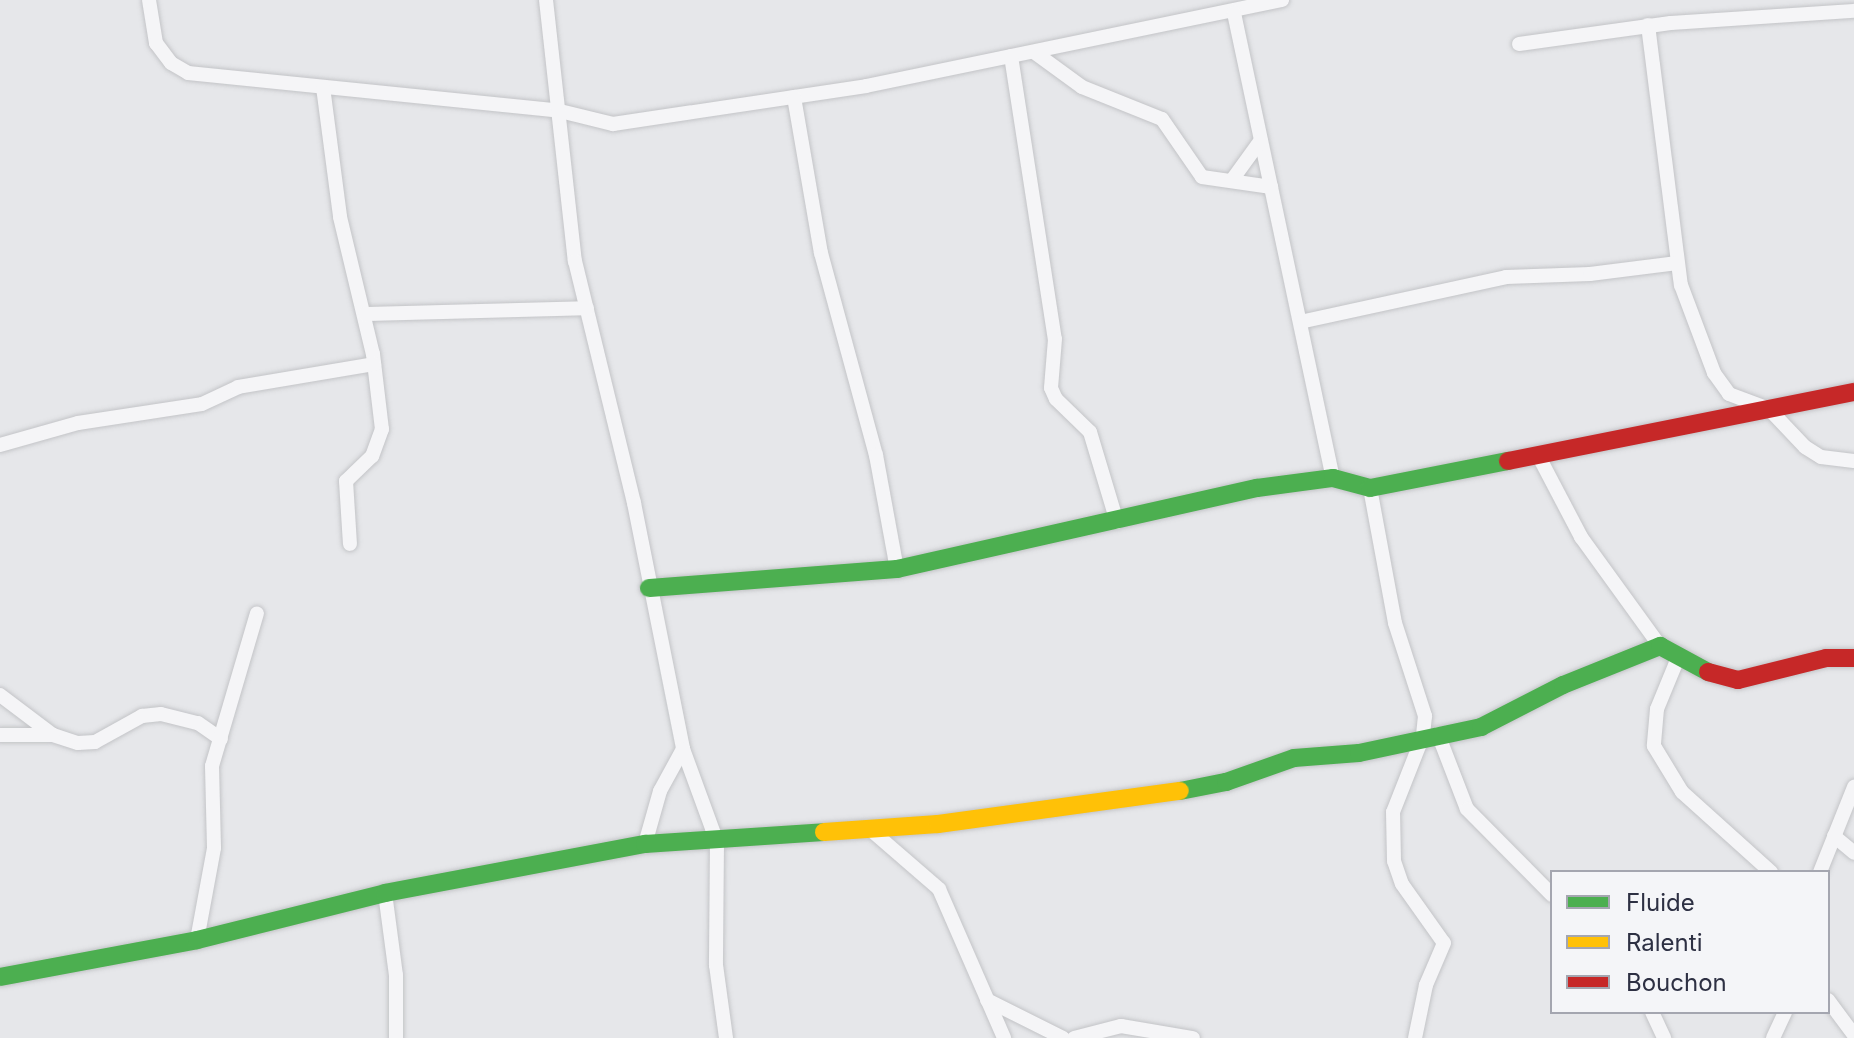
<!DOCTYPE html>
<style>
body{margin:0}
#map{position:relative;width:1854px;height:1038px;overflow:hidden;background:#e6e7ea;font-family:Inter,sans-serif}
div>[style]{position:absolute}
.roads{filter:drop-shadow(0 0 2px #c3c4c7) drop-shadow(0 0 2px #c3c4c7)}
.street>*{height:14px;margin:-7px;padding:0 7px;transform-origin:7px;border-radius:7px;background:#f5f5f7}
.fast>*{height:18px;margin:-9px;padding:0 9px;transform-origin:9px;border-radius:9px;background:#4caf50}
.slow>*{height:18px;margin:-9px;padding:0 9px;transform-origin:9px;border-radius:9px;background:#ffc107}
.jam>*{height:18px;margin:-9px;padding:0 9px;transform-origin:9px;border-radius:9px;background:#c62828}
span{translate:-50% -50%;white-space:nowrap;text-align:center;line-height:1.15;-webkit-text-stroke:7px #f4f5f8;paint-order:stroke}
.legend{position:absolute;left:1550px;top:870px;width:280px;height:144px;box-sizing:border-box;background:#f4f5f8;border:2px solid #a4a6b0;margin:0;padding:10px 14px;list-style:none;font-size:24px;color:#2d3043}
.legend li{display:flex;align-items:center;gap:16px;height:40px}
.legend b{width:40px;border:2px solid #a4a6b0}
</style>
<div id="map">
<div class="roads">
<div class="street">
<div style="left:149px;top:0;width:44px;rotate:80.8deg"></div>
<div style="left:156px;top:43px;width:25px;rotate:53deg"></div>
<div style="left:171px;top:63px;width:20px;rotate:30deg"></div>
<div style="left:188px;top:73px;width:374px;rotate:5.8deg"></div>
<div style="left:560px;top:111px;width:55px;rotate:13.8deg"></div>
<div style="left:613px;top:124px;width:256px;rotate:-8.5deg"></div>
<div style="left:866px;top:86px;width:425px;rotate:-11.7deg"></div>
<div style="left:546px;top:0;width:263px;rotate:83.7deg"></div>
<div style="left:575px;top:261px;width:249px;rotate:76.3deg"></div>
<div style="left:634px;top:503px;width:251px;rotate:78.7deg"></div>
<div style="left:683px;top:749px;width:99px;rotate:69.9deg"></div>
<div style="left:717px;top:842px;width:123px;rotate:90.5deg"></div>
<div style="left:716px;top:965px;width:74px;rotate:82.2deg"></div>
<div style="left:1234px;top:13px;width:475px;rotate:78deg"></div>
<div style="left:1648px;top:25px;width:262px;rotate:82.8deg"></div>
<div style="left:1681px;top:285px;width:94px;rotate:69.4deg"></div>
<div style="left:1714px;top:373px;width:26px;rotate:54deg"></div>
<div style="left:1729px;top:394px;width:43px;rotate:20.6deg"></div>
<div style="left:1769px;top:409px;width:52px;rotate:46.5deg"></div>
<div style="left:1805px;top:447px;width:19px;rotate:32deg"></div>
<div style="left:1821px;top:457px;width:33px;rotate:7deg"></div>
<div style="left:1519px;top:44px;width:153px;rotate:-7.9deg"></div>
<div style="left:1671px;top:23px;width:183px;rotate:-3.8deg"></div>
<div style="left:1034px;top:52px;width:59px;rotate:36.1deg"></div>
<div style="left:1082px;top:87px;width:86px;rotate:21.8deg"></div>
<div style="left:1162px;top:119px;width:70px;rotate:55.4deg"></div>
<div style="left:1202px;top:177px;width:70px;rotate:8.2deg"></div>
<div style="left:1011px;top:56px;width:286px;rotate:81.2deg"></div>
<div style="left:1055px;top:339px;width:49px;rotate:94.7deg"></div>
<div style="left:1051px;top:388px;width:12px;rotate:66deg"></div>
<div style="left:1056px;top:399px;width:47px;rotate:44.1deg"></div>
<div style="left:1090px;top:432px;width:94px;rotate:73.3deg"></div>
<div style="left:323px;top:87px;width:131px;rotate:82.5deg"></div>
<div style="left:340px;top:217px;width:141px;rotate:76.5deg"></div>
<div style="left:373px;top:354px;width:76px;rotate:83.2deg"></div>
<div style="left:382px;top:429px;width:29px;rotate:110deg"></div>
<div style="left:372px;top:456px;width:36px;rotate:136deg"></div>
<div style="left:346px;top:481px;width:63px;rotate:86.4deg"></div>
<div style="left:794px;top:97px;width:158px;rotate:80.2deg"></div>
<div style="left:821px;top:253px;width:209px;rotate:74.8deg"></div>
<div style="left:876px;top:455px;width:116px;rotate:79.6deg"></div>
<div style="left:1232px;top:180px;width:49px;rotate:-54.1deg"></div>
<div style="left:365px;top:314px;width:222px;rotate:-1.5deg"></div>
<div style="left:1300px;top:322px;width:211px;rotate:-12.3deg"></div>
<div style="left:1506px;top:277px;width:84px;rotate:-2deg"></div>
<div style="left:1590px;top:274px;width:88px;rotate:-7.2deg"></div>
<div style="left:0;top:445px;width:81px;rotate:-15.8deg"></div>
<div style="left:78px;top:423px;width:125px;rotate:-8.7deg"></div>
<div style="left:202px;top:404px;width:40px;rotate:-25deg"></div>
<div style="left:238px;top:387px;width:138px;rotate:-9.6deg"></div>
<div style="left:1538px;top:455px;width:93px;rotate:62.3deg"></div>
<div style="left:1581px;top:537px;width:135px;rotate:54.1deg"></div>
<div style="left:1370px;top:488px;width:137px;rotate:79.5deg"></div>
<div style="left:1395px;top:623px;width:98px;rotate:72.1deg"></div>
<div style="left:1425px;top:716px;width:20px;rotate:96deg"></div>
<div style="left:1423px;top:736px;width:82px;rotate:111.5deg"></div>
<div style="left:1393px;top:812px;width:49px;rotate:88.8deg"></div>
<div style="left:1394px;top:861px;width:24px;rotate:71deg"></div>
<div style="left:1402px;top:884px;width:72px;rotate:54.6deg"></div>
<div style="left:1444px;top:943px;width:46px;rotate:113.2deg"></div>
<div style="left:1426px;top:985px;width:54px;rotate:101.7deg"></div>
<div style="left:1678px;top:658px;width:55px;rotate:112.4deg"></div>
<div style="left:1657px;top:709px;width:37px;rotate:95deg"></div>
<div style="left:1654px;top:746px;width:54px;rotate:58.7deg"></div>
<div style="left:1682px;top:792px;width:120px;rotate:42deg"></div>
<div style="left:0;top:695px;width:66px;rotate:37deg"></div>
<div style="left:53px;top:735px;width:26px;rotate:18deg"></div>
<div style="left:78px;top:743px;width:17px;rotate:-3deg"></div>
<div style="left:95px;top:742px;width:54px;rotate:-29deg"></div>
<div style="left:142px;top:716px;width:19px;rotate:-6deg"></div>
<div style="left:161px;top:714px;width:38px;rotate:14deg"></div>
<div style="left:198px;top:723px;width:28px;rotate:35deg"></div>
<div style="left:1438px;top:734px;width:80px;rotate:68.9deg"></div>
<div style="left:1467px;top:809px;width:121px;rotate:45.3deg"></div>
<div style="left:0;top:735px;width:53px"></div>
<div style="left:871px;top:830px;width:90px;rotate:40.9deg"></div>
<div style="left:939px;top:889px;width:163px;rotate:66.4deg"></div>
<div style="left:1834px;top:836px;width:26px;rotate:40deg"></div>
<div style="left:645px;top:844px;width:55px;rotate:-74.2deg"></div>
<div style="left:660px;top:791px;width:48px;rotate:-61.3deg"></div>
<div style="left:1820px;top:872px;width:92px;rotate:-68.2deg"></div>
<div style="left:385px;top:893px;width:83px;rotate:82.4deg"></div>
<div style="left:396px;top:975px;width:63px;rotate:90deg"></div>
<div style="left:197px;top:940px;width:94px;rotate:-79.5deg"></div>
<div style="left:214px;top:848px;width:82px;rotate:-91.4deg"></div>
<div style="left:212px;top:766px;width:159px;rotate:-73.6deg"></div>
<div style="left:987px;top:1000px;width:85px;rotate:26.6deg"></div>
<div style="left:1828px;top:1000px;width:44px;rotate:53.4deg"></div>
<div style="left:1652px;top:1012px;width:29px;rotate:65deg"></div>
<div style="left:1074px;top:1038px;width:49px;rotate:-14.3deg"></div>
<div style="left:1121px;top:1026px;width:73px;rotate:9.5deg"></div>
<div style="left:1773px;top:1038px;width:29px;rotate:-65deg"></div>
</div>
<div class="fast">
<div style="left:649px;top:588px;width:249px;rotate:-4.4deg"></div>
<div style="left:897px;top:569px;width:369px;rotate:-12.7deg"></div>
<div style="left:1257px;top:488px;width:77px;rotate:-7.5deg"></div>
<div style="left:1333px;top:478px;width:38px;rotate:15deg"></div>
<div style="left:1370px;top:488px;width:141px;rotate:-11.1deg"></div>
<div style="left:1180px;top:791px;width:47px;rotate:-11.1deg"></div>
<div style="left:1226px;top:782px;width:72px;rotate:-19.4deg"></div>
<div style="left:1294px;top:758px;width:65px;rotate:-4.4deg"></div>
<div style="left:1359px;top:753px;width:125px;rotate:-12deg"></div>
<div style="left:1481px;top:727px;width:92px;rotate:-27.1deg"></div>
<div style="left:1563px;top:685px;width:105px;rotate:-21.9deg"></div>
<div style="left:1660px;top:646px;width:55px;rotate:28.4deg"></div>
<div style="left:0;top:977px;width:200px;rotate:-10.6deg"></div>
<div style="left:197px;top:940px;width:194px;rotate:-14deg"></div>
<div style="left:385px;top:893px;width:265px;rotate:-10.7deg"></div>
<div style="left:645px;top:844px;width:179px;rotate:-3.8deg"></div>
</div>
<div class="slow">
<div style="left:824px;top:832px;width:114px;rotate:-4deg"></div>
<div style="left:938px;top:824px;width:244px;rotate:-7.8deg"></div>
</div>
<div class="jam">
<div style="left:1508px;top:461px;width:353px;rotate:-11.3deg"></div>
<div style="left:1708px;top:672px;width:31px;rotate:15deg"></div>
<div style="left:1738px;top:680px;width:91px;rotate:-14deg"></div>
<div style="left:1826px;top:658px;width:28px"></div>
</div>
</div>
<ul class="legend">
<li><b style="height:10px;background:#4caf50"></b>Fluide</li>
<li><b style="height:10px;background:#ffc107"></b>Ralenti</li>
<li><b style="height:10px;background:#c62828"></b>Bouchon</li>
</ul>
</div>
